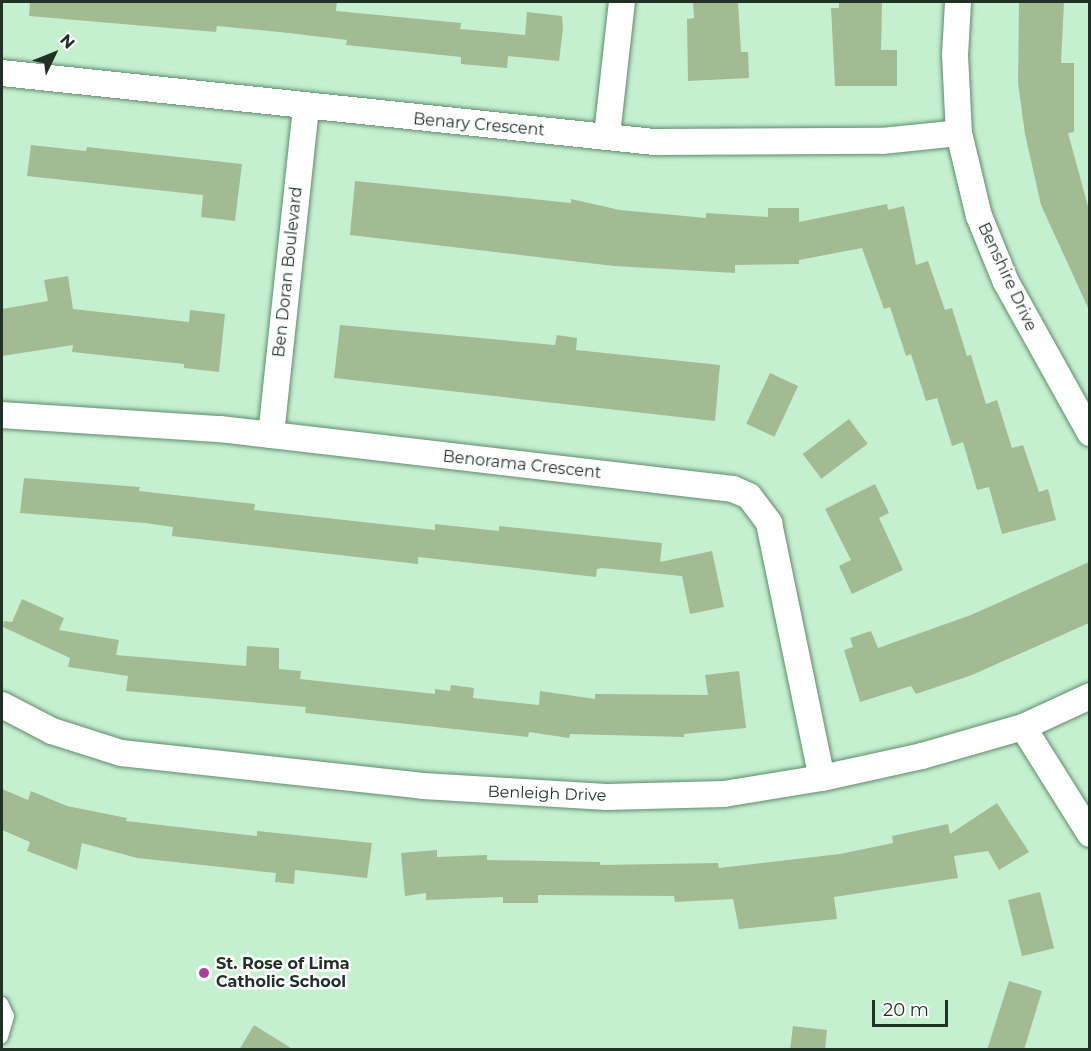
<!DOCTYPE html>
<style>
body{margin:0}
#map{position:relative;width:1091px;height:1051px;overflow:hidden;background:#c4f0d0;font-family:Montserrat,sans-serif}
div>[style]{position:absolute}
.building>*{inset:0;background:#a3bb92;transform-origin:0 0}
.roads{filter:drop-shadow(0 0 2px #618a6c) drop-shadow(0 0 2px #618a6c)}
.lane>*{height:12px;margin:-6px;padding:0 6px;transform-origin:6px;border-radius:6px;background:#fff}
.street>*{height:26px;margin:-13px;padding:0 13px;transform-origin:13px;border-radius:13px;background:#fff}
.dots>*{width:16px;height:16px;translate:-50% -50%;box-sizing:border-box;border:3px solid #fff;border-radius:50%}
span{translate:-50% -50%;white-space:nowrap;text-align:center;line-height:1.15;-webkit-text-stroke:5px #fff;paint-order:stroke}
.street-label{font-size:16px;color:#203125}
.poi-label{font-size:16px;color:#203125;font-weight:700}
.left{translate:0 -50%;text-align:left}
.frame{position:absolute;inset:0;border:3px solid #203125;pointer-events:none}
.north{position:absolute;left:24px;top:24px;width:60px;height:60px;-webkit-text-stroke:4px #fff;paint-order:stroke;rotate:47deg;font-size:16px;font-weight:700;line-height:24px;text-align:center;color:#203125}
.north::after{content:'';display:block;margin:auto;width:21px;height:27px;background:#203125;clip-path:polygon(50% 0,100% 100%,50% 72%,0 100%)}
.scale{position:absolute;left:872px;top:1000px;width:76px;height:27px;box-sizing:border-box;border:3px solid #203125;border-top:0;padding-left:8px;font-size:18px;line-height:21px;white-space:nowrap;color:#203125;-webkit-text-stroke:4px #fff;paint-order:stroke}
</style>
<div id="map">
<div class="building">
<div style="clip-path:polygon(30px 2px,337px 2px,336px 11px,461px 23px,460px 29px,525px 35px,527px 12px,562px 16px,563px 29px,559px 61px,508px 56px,507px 68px,461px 64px,461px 57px,346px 45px,347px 40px,289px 33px,217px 26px,216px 32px,29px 16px)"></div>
<div style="clip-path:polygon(693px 2px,738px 2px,741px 52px,748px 52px,749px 78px,688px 81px,687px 19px,694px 18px)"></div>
<div style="clip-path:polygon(839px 2px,882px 2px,881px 50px,897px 50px,897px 86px,835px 86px,831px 8px,839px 8px)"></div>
<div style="clip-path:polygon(1019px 2px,1064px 2px,1061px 63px,1074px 63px,1074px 132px,1068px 133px,1089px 210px,1089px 310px,1041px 205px,1025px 134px,1018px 83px)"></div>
<div style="clip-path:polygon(31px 145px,86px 151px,87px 147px,242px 164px,235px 221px,201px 217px,203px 195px,27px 176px)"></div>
<div style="clip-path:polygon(355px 181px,571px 203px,571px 199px,620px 210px,706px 218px,706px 213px,768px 217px,768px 208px,799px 208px,799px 222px,887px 204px,888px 210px,904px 206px,916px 265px,928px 261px,945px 310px,952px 308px,967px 356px,971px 355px,986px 404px,997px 400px,1012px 448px,1023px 445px,1039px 492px,1048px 489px,1056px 520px,1002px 534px,989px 487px,977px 490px,963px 442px,952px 446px,937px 398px,926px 401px,911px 354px,906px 356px,890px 307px,884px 309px,862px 248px,799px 260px,799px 264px,735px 265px,735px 273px,614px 266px,350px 235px)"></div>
<div style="clip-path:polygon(68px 276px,73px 309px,189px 322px,190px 310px,225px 314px,219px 372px,184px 368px,184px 364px,72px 352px,73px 345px,2px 356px,2px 309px,48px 301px,44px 280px)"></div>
<div style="clip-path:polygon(340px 325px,555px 345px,557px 335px,577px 338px,576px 350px,720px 365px,715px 421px,334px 378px)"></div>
<div style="left:770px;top:373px;width:31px;height:56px;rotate:25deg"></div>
<div style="left:849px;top:419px;width:31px;height:58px;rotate:53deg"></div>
<div style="clip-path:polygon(24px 478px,140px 487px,139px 491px,255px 504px,254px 510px,435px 530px,435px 524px,499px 531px,499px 526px,662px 543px,660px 562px,712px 551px,724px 607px,690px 614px,682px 576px,602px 568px,597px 569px,596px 577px,418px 557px,418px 564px,172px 536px,173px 527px,145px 523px,20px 513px)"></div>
<div style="clip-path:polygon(875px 484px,889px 513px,879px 518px,903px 570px,852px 594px,839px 566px,851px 560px,825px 509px)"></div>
<div style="clip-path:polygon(1089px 562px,1089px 623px,972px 675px,916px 694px,911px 686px,860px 702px,844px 650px,853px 647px,850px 638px,871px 631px,878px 648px,971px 615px)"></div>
<div style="clip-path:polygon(22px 599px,64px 618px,59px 630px,119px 640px,116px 655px,246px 666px,247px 646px,279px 648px,279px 669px,301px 671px,300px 679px,435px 694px,435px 689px,450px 691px,451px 685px,474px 688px,473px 698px,539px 705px,540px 691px,595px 699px,595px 694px,708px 695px,705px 675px,739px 671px,746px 728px,684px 734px,684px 737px,570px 734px,569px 738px,529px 732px,528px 737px,305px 713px,306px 707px,126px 691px,128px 676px,68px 667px,70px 658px,3px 627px,4px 621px,12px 622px)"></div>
<div style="clip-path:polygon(2px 789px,28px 800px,31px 791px,67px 806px,127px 818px,126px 821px,257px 836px,257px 831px,372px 843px,367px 878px,295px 870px,294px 884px,275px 882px,276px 873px,137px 858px,82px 843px,77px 870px,27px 851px,30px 842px,2px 830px)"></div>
<div style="clip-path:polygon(997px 803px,1029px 852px,999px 870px,988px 851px,954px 856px,958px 878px,834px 897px,837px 919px,739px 929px,733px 899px,675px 902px,674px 896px,538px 895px,538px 903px,503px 903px,503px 897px,426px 900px,426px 893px,405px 896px,401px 853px,437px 850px,437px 857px,487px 855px,487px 860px,600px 862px,600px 865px,718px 863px,719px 868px,840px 854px,893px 843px,892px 836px,948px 824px,950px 834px)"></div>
<div style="left:1040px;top:892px;width:58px;height:33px;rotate:76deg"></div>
<div style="clip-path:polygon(1009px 981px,1042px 991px,1024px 1050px,987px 1050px)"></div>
<div style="clip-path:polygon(254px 1025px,294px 1050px,239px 1050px)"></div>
<div style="clip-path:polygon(793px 1026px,827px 1030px,825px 1050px,790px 1050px)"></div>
</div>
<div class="roads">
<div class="lane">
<div style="left:2px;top:1003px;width:14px;rotate:65deg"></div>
<div style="left:8px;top:1016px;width:22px;rotate:106deg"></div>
</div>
<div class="street">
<div style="left:958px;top:2px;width:53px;rotate:93.2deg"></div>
<div style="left:955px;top:55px;width:78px;rotate:87.1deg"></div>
<div style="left:959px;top:133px;width:85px;rotate:76.5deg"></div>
<div style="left:979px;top:216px;width:71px;rotate:67.8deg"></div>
<div style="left:1006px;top:282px;width:173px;rotate:60.9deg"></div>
<div style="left:2px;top:73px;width:656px;rotate:6.04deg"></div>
<div style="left:654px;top:142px;width:228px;rotate:-0.3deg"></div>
<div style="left:882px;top:141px;width:77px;rotate:-5.9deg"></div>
<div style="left:607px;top:135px;width:134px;rotate:-83.6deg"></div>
<div style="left:2px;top:415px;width:218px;rotate:3.7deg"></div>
<div style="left:220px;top:429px;width:516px;rotate:6.67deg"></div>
<div style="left:733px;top:489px;width:17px;rotate:24deg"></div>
<div style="left:749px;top:496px;width:34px;rotate:53deg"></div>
<div style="left:769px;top:523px;width:260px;rotate:78.3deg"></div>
<div style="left:271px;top:435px;width:329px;rotate:-83.9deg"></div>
<div style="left:2px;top:705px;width:56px;rotate:27.5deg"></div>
<div style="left:52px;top:731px;width:72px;rotate:17.7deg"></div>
<div style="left:121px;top:753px;width:304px;rotate:6.2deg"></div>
<div style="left:423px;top:786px;width:184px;rotate:3.4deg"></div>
<div style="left:607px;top:797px;width:117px;rotate:-1.5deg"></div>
<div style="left:724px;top:794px;width:99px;rotate:-9.3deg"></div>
<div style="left:822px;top:778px;width:102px;rotate:-12.4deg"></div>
<div style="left:922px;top:756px;width:105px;rotate:-16deg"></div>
<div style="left:1023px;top:727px;width:74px;rotate:-24.8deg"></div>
<div style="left:1023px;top:727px;width:126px;rotate:57.9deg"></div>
</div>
</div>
<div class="dots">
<div style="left:204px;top:973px;background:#aa3d9d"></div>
</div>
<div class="street-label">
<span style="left:479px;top:125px;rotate:5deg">Benary Crescent</span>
<span style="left:288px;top:272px;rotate:-84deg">Ben Doran Boulevard</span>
<span style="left:1007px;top:277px;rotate:65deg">Benshire Drive</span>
<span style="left:522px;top:465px;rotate:6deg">Benorama Crescent</span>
<span style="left:547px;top:794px;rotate:2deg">Benleigh Drive</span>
</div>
<div class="poi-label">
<span class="left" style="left:216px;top:973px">St. Rose of Lima<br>Catholic School</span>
</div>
<div class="frame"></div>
<div class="north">N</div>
<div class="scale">20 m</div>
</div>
